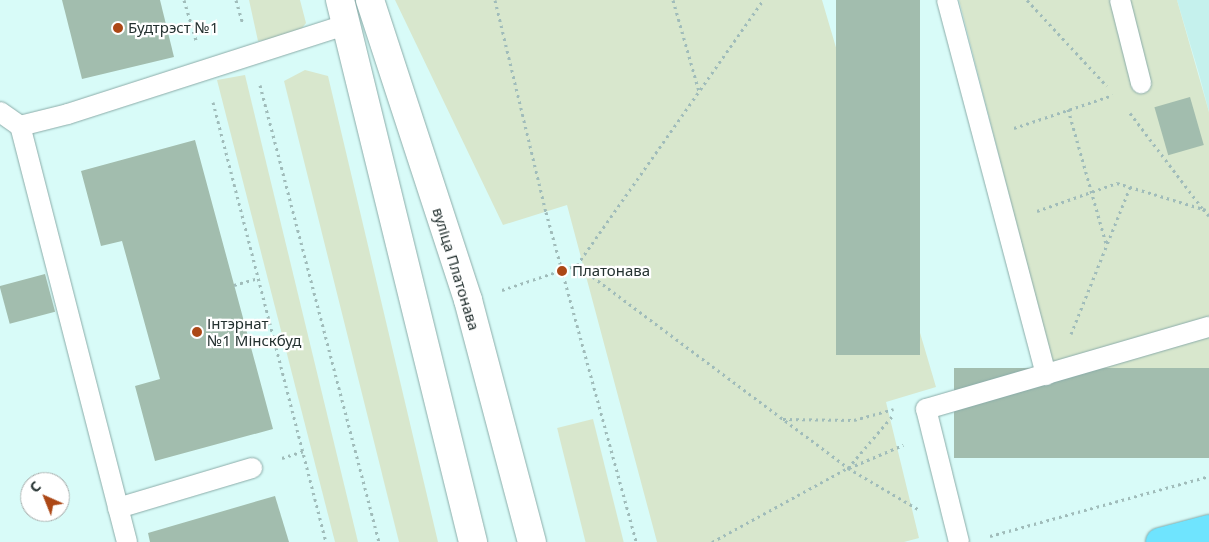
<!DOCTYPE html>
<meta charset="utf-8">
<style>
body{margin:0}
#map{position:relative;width:1209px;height:542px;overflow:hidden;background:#d8fbf8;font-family:"Noto Sans",sans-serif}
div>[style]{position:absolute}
.built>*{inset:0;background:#c5f1ed}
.green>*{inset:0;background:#d8e7cd;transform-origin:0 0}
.building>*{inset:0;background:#a2bdae;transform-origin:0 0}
.path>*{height:3px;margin-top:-1.5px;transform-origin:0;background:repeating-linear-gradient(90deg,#a0bcba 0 2.5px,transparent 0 6.5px)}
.roads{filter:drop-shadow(0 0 1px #8baca9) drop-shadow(0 0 1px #8baca9)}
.service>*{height:20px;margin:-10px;padding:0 10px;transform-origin:10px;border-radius:10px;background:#fff}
.secondary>*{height:28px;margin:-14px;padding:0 14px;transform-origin:14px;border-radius:14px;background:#fff}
.primary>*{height:28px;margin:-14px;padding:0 14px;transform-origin:14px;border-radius:14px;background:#6fe4fe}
.dots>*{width:14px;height:14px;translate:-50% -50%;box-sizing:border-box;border:2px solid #fff;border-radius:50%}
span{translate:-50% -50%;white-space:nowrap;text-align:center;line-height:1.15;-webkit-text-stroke:4.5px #fff;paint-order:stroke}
.poi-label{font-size:15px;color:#243130}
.left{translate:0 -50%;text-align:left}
.street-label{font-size:15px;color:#243130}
.north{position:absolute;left:20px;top:472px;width:50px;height:50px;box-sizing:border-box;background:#fff;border:1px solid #a7adac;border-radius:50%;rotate:316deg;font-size:14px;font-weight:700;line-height:20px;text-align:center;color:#243130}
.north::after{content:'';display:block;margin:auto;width:18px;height:22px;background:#ac4816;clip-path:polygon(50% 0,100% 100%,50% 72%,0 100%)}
</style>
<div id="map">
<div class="built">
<div style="clip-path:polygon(1177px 0,1209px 0,1209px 112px,1199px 74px)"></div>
</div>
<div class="green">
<div style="clip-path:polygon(249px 0,300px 0,306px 23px,295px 37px,258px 41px)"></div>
<div style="clip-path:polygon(395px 0,822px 0,936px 387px,886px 402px,919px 538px,904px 542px,657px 542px,567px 205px,503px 225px)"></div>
<div style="clip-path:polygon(959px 0,1177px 0,1209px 112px,1209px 368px,1064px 409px)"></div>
<div style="clip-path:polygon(305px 70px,328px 76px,438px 542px,399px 542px,284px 81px)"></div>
<div style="clip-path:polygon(245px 75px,358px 542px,335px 542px,217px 80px)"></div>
<div style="left:593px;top:419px;width:127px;height:37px;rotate:76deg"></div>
</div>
<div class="building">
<div style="clip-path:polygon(62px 0,160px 0,174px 57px,82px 79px)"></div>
<div style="left:836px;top:0;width:84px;height:355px"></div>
<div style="left:1190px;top:97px;width:50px;height:37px;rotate:74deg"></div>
<div style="clip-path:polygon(195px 140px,273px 429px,155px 461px,135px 386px,160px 379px,122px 241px,101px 246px,81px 171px)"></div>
<div style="left:45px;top:274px;width:39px;height:47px;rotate:75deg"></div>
<div style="left:1209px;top:368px;width:90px;height:255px;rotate:90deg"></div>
<div style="clip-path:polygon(275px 496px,289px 542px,150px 542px,148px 533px)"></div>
</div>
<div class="path">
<div style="left:184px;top:0;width:42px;rotate:73.3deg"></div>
<div style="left:236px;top:0;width:25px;rotate:74deg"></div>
<div style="left:495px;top:0;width:218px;rotate:76.5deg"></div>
<div style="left:546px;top:212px;width:342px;rotate:74.7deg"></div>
<div style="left:673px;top:0;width:95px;rotate:74.1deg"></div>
<div style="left:1027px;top:0;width:117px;rotate:47.1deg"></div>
<div style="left:260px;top:85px;width:472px;rotate:75.4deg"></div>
<div style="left:213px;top:102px;width:454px;rotate:75.6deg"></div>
<div style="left:1068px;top:109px;width:139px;rotate:74.2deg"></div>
<div style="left:1130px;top:113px;width:121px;rotate:52.8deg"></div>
<div style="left:1203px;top:209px;width:6px;rotate:18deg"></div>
<div style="left:1014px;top:128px;width:104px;rotate:-18.4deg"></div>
<div style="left:1037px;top:211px;width:85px;rotate:-19.3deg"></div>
<div style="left:1117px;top:183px;width:90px;rotate:16.8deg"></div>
<div style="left:1203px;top:209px;width:9px;rotate:49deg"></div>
<div style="left:577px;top:265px;width:324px;rotate:-54.9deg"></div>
<div style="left:234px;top:285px;width:25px;rotate:-16deg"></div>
<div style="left:502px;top:290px;width:79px;rotate:-18.4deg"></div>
<div style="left:577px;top:265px;width:339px;rotate:36.8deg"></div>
<div style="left:848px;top:468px;width:81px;rotate:30.4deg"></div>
<div style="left:1071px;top:334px;width:158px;rotate:-68.1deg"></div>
<div style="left:783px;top:419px;width:71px;rotate:0.8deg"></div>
<div style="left:854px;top:420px;width:41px;rotate:-15.4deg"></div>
<div style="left:282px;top:458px;width:22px;rotate:-18deg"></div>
<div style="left:849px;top:468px;width:59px;rotate:-23.1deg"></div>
<div style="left:990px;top:536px;width:227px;rotate:-15.3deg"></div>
<div style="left:712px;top:542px;width:155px;rotate:-28.6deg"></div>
<div style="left:848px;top:468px;width:71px;rotate:-49.6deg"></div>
</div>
<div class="roads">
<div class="service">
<div style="left:947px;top:0;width:388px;rotate:75.2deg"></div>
<div style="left:1120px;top:0;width:86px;rotate:75.8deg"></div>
<div style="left:0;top:112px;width:24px;rotate:35deg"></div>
<div style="left:118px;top:508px;width:140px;rotate:-16.6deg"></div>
<div style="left:127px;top:542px;width:430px;rotate:-104.4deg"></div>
<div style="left:20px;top:126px;width:49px;rotate:-14deg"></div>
<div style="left:68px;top:114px;width:294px;rotate:-17.8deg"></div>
<div style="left:959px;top:542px;width:137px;rotate:-103.9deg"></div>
<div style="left:926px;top:409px;width:295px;rotate:-16.2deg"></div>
</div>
<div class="secondary">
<div style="left:340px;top:0;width:558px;rotate:76.21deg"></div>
<div style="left:370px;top:0;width:316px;rotate:71.9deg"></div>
<div style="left:468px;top:300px;width:250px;rotate:75.2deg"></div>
</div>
<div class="primary">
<div style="left:1160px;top:542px;width:51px;rotate:-14.9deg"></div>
</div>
</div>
<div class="dots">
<div style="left:118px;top:28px;background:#ac4816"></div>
<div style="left:562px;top:271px;background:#ac4816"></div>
<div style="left:197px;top:332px;background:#ac4816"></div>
</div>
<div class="poi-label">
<span class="left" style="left:128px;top:28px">Будтрэст №1</span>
<span class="left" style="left:572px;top:271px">Платонава</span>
<span class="left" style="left:207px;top:332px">Інтэрнат<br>№1 Мінскбуд</span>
</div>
<div class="street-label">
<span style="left:456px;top:269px;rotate:73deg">вуліца Платонава</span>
</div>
<div class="north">С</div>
</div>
